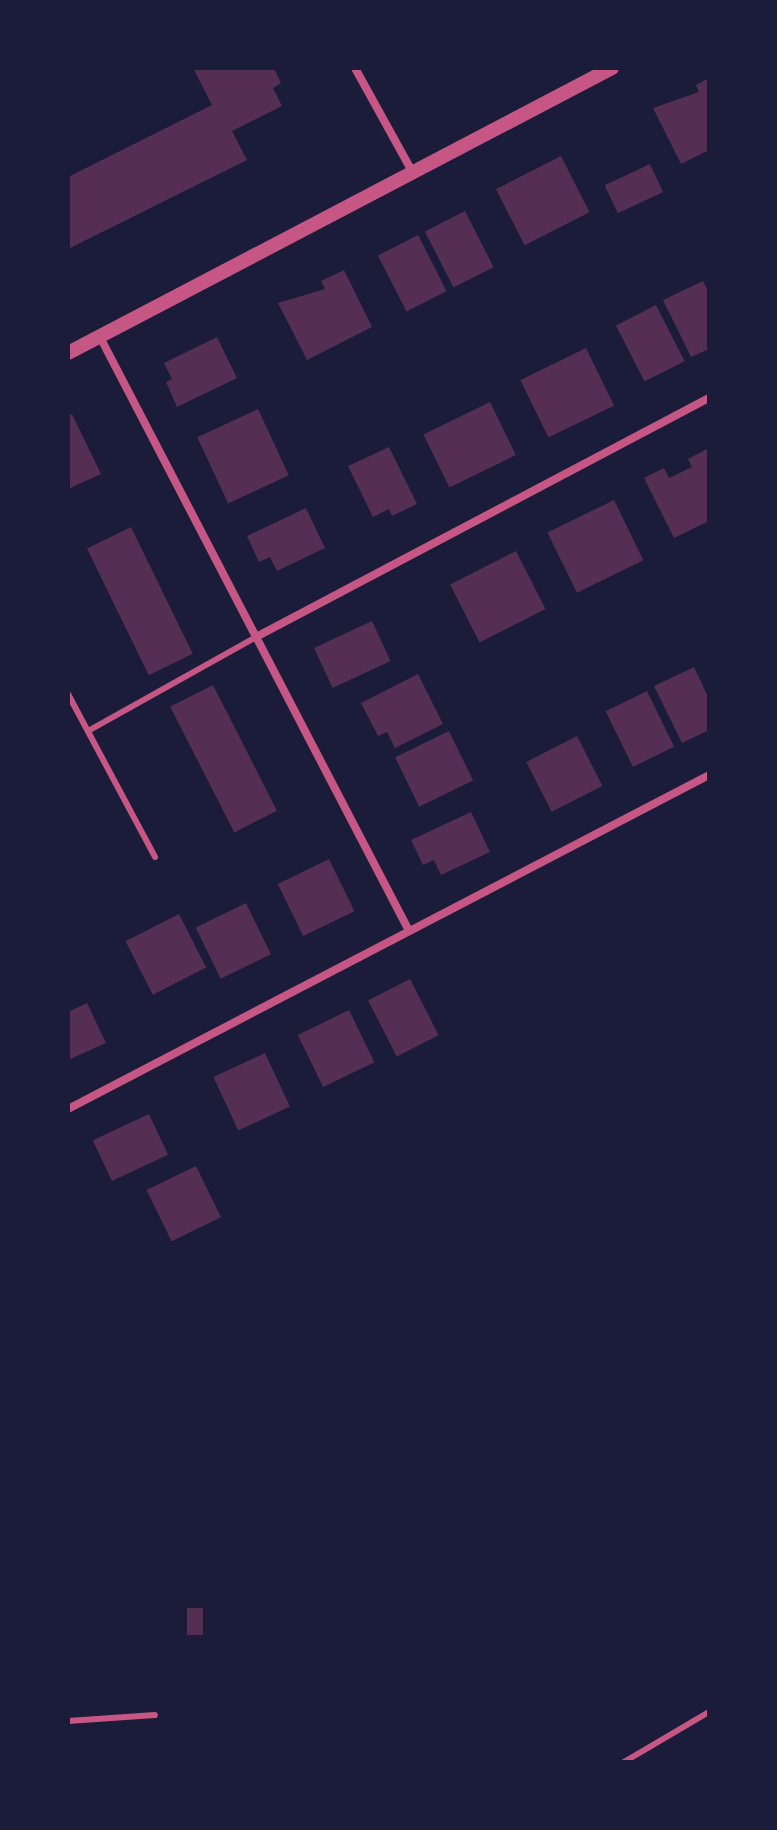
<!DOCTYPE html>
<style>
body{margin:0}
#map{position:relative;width:777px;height:1830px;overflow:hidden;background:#1b1b3a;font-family:"Exo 2",sans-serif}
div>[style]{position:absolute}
.building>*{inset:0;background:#542f53;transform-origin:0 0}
.service>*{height:6px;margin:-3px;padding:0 3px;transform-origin:3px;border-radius:3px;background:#c65784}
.minor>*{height:8px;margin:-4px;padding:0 4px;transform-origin:4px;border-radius:4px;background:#c65784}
.tertiary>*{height:14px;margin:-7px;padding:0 7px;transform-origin:7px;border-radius:7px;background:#c65784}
span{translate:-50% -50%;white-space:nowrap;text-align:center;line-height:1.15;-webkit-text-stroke:6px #1b1b3a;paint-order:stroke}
.frame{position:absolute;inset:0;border:70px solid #1b1b3a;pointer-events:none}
</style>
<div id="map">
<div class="building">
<div style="clip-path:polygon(193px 68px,274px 68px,281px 83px,273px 88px,282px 106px,232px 131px,247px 160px,68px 249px,68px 177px,212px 105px)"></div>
<div style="clip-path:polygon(709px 78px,709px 150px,681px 164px,653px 108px,699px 92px,696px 85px)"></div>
<div style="left:561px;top:156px;width:63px;height:73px;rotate:63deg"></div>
<div style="left:650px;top:164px;width:31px;height:50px;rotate:65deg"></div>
<div style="left:465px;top:211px;width:63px;height:45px;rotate:63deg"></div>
<div style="left:418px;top:235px;width:63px;height:45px;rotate:63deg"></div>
<div style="clip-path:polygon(344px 270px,372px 327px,307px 360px,278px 303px,325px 289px,321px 281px)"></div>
<div style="clip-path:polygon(703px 281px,709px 293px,709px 349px,691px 357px,663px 300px)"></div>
<div style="left:656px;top:305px;width:63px;height:45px;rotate:63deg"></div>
<div style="clip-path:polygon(217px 337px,237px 378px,177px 407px,166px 382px,172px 379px,164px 363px)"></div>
<div style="left:586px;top:348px;width:64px;height:73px;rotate:64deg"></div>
<div style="left:490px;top:402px;width:59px;height:74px;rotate:64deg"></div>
<div style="left:258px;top:409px;width:73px;height:67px;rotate:65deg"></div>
<div style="clip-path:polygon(72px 414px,101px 474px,68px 489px,68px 416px)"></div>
<div style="clip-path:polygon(389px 447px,417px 504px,392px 516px,389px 509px,373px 517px,348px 466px)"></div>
<div style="clip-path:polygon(709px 448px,709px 521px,674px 538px,644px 478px,664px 468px,669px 478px,692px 467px,688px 459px)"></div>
<div style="left:614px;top:500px;width:67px;height:74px;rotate:64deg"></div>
<div style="clip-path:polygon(306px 508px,325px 548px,277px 571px,270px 557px,259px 562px,247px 536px)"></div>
<div style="left:131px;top:527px;width:141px;height:49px;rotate:64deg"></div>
<div style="left:516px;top:551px;width:65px;height:74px;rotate:63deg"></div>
<div style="left:372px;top:621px;width:44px;height:64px;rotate:65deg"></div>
<div style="clip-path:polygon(694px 667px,709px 699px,709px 730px,682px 743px,654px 686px)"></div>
<div style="clip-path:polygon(418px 674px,443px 724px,395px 748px,387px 732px,378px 736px,361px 703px)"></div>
<div style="left:213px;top:685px;width:141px;height:48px;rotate:63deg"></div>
<div style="left:647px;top:691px;width:62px;height:46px;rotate:64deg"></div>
<div style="left:449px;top:731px;width:55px;height:60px;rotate:64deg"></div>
<div style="left:577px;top:736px;width:56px;height:57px;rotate:63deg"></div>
<div style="clip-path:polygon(471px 812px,490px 852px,441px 875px,434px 860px,423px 865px,411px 840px)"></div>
<div style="left:329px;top:859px;width:58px;height:57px;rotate:64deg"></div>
<div style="left:246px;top:903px;width:57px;height:56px;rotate:64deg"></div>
<div style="left:179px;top:914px;width:60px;height:60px;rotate:63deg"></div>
<div style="left:410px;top:979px;width:63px;height:47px;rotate:63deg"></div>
<div style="clip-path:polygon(87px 1003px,106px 1043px,68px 1060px,68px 1012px)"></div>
<div style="left:349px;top:1010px;width:58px;height:57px;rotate:64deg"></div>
<div style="left:265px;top:1053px;width:59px;height:57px;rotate:65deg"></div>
<div style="left:149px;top:1114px;width:45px;height:62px;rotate:65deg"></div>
<div style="left:196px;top:1166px;width:57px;height:55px;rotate:64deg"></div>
<div style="left:187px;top:1608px;width:16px;height:27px"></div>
</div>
<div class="service">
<div style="left:68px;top:694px;width:185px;rotate:61.9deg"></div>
<div style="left:88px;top:731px;width:193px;rotate:-29.2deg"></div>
<div style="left:68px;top:1721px;width:87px;rotate:-3.9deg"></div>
<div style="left:624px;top:1762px;width:99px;rotate:-30.5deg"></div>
</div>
<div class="minor">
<div style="left:355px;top:68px;width:120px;rotate:61.1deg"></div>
<div style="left:100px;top:337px;width:667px;rotate:62.51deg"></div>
<div style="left:256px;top:637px;width:512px;rotate:-27.82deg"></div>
<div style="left:68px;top:1109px;width:723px;rotate:-27.52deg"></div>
</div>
<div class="tertiary">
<div style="left:68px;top:353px;width:614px;rotate:-27.65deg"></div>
</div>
<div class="frame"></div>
</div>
